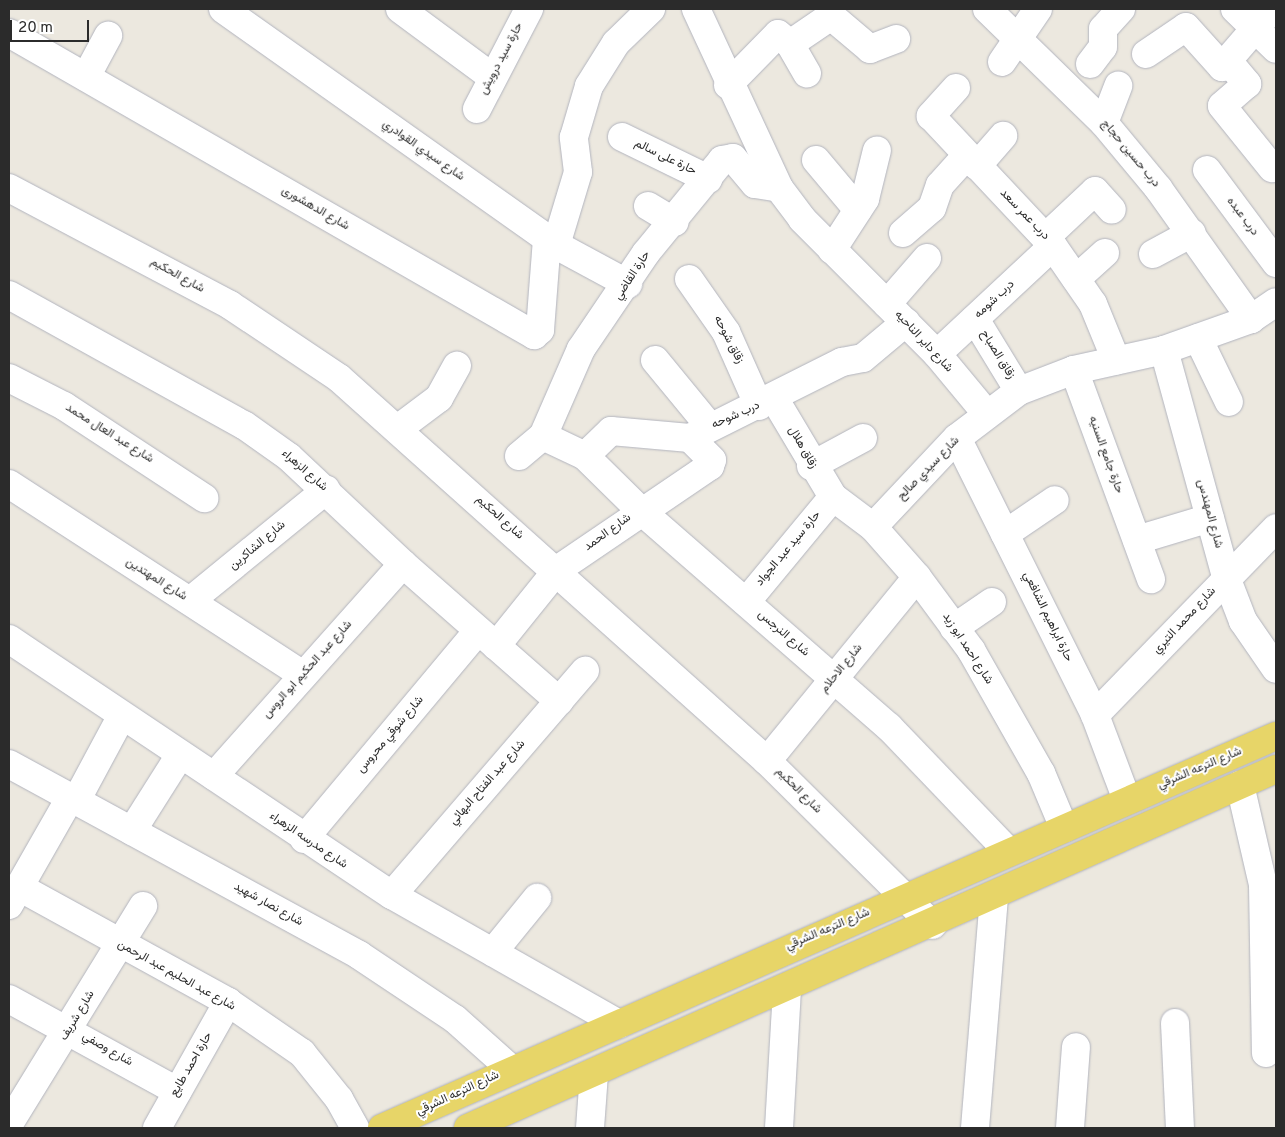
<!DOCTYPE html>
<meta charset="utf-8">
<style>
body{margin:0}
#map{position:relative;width:1285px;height:1137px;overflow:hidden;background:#ece8df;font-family:Overpass,Vazirmatn,sans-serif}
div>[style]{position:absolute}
.roads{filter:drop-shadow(0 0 1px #b2b4be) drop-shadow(0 0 1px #b2b4be)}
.minor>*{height:28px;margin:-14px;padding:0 14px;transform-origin:14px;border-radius:14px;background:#fff}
.major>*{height:28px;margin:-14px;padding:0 14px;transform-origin:14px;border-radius:14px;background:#e7d568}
span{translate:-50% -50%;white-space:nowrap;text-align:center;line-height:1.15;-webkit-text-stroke:4px #fff;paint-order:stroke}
.street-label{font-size:12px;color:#2b2b2b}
.frame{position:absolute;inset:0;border:10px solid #2b2b2b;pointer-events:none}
.scale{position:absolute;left:10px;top:20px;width:79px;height:22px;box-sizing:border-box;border:2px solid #2b2b2b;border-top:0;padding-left:6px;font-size:15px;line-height:18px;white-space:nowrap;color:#2b2b2b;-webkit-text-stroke:4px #fff;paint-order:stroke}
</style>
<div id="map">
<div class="roads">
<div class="minor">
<div style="left:223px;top:9px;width:408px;rotate:35.3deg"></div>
<div style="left:556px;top:245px;width:82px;rotate:28.4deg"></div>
<div style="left:400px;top:9px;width:114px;rotate:36.5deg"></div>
<div style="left:696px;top:9px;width:197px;rotate:65.1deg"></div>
<div style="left:779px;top:188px;width:39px;rotate:53deg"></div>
<div style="left:802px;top:219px;width:191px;rotate:45deg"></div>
<div style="left:937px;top:354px;width:77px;rotate:50.3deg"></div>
<div style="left:987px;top:9px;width:163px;rotate:44.3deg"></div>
<div style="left:1104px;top:123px;width:85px;rotate:50.3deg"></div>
<div style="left:1158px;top:188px;width:161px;rotate:54.6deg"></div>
<div style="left:1235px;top:9px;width:57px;rotate:44.3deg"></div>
<div style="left:9px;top:33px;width:606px;rotate:29.91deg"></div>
<div style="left:534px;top:335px;width:8px;rotate:-40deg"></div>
<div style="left:540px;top:330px;width:91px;rotate:-85.6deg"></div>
<div style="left:790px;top:44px;width:34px;rotate:60deg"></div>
<div style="left:1146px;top:54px;width:48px;rotate:-34deg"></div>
<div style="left:1186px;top:27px;width:54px;rotate:48deg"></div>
<div style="left:1222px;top:67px;width:77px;rotate:-49.2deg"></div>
<div style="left:1228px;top:61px;width:30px;rotate:50deg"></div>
<div style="left:1247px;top:84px;width:33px;rotate:139deg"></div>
<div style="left:1222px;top:106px;width:80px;rotate:51.1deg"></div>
<div style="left:1002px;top:62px;width:64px;rotate:-55.8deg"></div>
<div style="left:1090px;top:64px;width:21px;rotate:-53deg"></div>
<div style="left:1103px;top:47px;width:18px;rotate:-90deg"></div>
<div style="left:1103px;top:29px;width:27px;rotate:-48deg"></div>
<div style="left:86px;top:77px;width:47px;rotate:-61.8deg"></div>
<div style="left:728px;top:85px;width:71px;rotate:-45.6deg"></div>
<div style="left:778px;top:34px;width:16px;rotate:40deg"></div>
<div style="left:790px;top:44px;width:50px;rotate:-34.3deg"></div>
<div style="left:831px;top:16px;width:51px;rotate:40.2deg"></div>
<div style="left:870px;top:49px;width:28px;rotate:-21deg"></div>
<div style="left:956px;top:88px;width:38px;rotate:132deg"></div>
<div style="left:931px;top:116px;width:178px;rotate:46.8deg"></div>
<div style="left:1053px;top:246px;width:70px;rotate:55.4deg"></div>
<div style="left:1093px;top:304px;width:61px;rotate:67.7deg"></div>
<div style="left:477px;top:109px;width:113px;rotate:-62.5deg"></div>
<div style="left:1104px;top:123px;width:40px;rotate:-69deg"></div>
<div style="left:622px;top:137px;width:96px;rotate:26deg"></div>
<div style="left:816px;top:160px;width:65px;rotate:50deg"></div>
<div style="left:977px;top:166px;width:40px;rotate:-49deg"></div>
<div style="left:1207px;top:170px;width:116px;rotate:53.4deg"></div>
<div style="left:9px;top:188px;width:250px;rotate:27.9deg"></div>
<div style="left:230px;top:305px;width:131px;rotate:33.8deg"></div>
<div style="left:339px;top:378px;width:574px;rotate:41.82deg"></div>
<div style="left:767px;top:761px;width:233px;rotate:44.7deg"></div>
<div style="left:648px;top:206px;width:31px;rotate:31deg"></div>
<div style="left:903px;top:233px;width:38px;rotate:-41deg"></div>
<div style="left:932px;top:208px;width:24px;rotate:-71deg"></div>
<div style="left:940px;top:185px;width:40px;rotate:-48deg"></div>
<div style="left:1046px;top:237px;width:67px;rotate:-43.2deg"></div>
<div style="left:1095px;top:191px;width:25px;rotate:48deg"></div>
<div style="left:556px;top:245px;width:76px;rotate:-73.2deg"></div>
<div style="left:578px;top:172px;width:35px;rotate:-97deg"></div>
<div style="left:574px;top:137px;width:53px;rotate:-73.6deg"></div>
<div style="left:589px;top:86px;width:51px;rotate:-57.9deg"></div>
<div style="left:616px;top:43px;width:49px;rotate:-44.2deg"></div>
<div style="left:832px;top:250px;width:61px;rotate:-57.1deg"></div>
<div style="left:865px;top:199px;width:50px;rotate:-76.2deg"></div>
<div style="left:1153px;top:254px;width:44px;rotate:-28.3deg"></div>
<div style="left:689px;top:279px;width:65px;rotate:55.1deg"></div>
<div style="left:726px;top:332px;width:81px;rotate:66deg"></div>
<div style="left:1076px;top:279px;width:39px;rotate:-42deg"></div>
<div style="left:9px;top:295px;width:269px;rotate:29deg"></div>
<div style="left:244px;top:425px;width:55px;rotate:35.4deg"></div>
<div style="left:289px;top:457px;width:156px;rotate:43.2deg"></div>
<div style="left:403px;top:564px;width:208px;rotate:41.3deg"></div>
<div style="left:887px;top:304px;width:61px;rotate:-49deg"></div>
<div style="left:975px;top:319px;width:84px;rotate:58.6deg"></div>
<div style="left:1198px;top:338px;width:71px;rotate:64.2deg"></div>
<div style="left:1164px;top:350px;width:235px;rotate:74.7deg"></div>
<div style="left:1226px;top:577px;width:47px;rotate:68.9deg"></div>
<div style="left:1243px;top:621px;width:58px;rotate:55.5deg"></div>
<div style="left:937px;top:354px;width:158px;rotate:-43deg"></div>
<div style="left:655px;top:360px;width:87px;rotate:50.6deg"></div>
<div style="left:1074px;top:370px;width:223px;rotate:69.8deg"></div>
<div style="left:9px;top:378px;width:62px;rotate:27deg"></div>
<div style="left:64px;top:406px;width:168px;rotate:33.3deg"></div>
<div style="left:774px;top:398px;width:115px;rotate:59.2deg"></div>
<div style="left:833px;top:497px;width:50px;rotate:36.9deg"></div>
<div style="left:873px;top:527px;width:67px;rotate:48.7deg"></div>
<div style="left:917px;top:577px;width:91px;rotate:53.5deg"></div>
<div style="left:971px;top:650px;width:142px;rotate:60.4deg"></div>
<div style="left:1041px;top:773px;width:60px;rotate:67.3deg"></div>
<div style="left:399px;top:428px;width:50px;rotate:-36.9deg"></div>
<div style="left:439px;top:398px;width:37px;rotate:-61deg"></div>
<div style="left:543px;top:436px;width:47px;rotate:25.5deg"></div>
<div style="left:585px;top:456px;width:77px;rotate:44.5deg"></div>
<div style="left:640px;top:510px;width:330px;rotate:41.1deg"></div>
<div style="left:889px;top:727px;width:173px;rotate:46.2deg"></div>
<div style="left:957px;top:438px;width:309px;rotate:63.5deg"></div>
<div style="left:1095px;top:715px;width:91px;rotate:69.4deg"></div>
<div style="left:519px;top:456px;width:31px;rotate:-40deg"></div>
<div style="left:543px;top:436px;width:95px;rotate:-66.4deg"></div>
<div style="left:581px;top:349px;width:116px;rotate:-55.9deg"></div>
<div style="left:646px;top:253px;width:120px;rotate:-50.7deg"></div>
<div style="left:722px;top:160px;width:11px;rotate:-10deg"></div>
<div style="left:733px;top:158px;width:34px;rotate:50deg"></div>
<div style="left:755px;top:184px;width:24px;rotate:9deg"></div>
<div style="left:585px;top:456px;width:36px;rotate:-44deg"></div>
<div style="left:611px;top:431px;width:79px;rotate:5.1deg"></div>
<div style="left:690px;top:438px;width:170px;rotate:-26.6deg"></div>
<div style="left:842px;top:362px;width:21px;rotate:-11deg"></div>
<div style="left:863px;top:358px;width:56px;rotate:-39.9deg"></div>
<div style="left:811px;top:466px;width:59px;rotate:-28.3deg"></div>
<div style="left:9px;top:484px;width:351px;rotate:33deg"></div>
<div style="left:873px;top:527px;width:122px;rotate:-46.7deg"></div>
<div style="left:957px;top:438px;width:78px;rotate:-37.2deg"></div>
<div style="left:1019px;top:391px;width:59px;rotate:-20.9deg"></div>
<div style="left:1074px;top:370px;width:92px;rotate:-12.5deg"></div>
<div style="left:1164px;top:350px;width:92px;rotate:-19.6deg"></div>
<div style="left:1251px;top:319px;width:30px;rotate:-34deg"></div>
<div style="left:1005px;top:534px;width:60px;rotate:-34.2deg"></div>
<div style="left:1137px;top:540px;width:76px;rotate:-16.8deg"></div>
<div style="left:190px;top:601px;width:176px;rotate:-39.2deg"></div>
<div style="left:746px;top:602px;width:136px;rotate:-50.4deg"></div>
<div style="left:954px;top:628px;width:46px;rotate:-34.4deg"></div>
<div style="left:9px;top:639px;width:461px;rotate:33.8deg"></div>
<div style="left:392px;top:895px;width:261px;rotate:29.6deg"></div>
<div style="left:496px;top:646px;width:97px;rotate:-51.2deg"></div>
<div style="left:557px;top:570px;width:185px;rotate:-34.2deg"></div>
<div style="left:710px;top:466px;width:6px;rotate:-72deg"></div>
<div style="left:712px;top:460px;width:31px;rotate:-135deg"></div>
<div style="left:1095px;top:715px;width:260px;rotate:-45.9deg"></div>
<div style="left:767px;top:761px;width:237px;rotate:-50.8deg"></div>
<div style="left:9px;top:764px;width:399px;rotate:28.6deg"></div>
<div style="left:359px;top:955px;width:115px;rotate:33.7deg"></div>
<div style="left:455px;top:1019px;width:75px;rotate:41.8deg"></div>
<div style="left:214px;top:776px;width:284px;rotate:-48.3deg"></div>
<div style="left:1240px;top:785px;width:103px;rotate:77deg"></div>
<div style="left:1263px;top:885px;width:168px;rotate:89deg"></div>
<div style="left:76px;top:801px;width:95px;rotate:-61.8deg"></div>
<div style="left:132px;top:831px;width:90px;rotate:-57.7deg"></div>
<div style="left:304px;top:839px;width:271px;rotate:-50.1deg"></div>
<div style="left:19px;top:887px;width:239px;rotate:28.8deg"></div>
<div style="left:228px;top:1002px;width:90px;rotate:34.6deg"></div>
<div style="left:302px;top:1053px;width:59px;rotate:51.2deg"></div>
<div style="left:339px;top:1099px;width:33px;rotate:61deg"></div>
<div style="left:392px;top:895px;width:296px;rotate:-49.3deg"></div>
<div style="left:9px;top:905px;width:123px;rotate:-60.3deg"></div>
<div style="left:493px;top:952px;width:70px;rotate:-50.8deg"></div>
<div style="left:9px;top:999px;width:192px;rotate:28.7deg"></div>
<div style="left:1175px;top:1023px;width:105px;rotate:87.3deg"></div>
<div style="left:9px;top:1124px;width:256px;rotate:-58.4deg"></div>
<div style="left:157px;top:1128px;width:145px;rotate:-60.6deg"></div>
<div style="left:590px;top:1128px;width:55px;rotate:-85.8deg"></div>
<div style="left:779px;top:1128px;width:140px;rotate:-86.7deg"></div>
<div style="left:975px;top:1128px;width:232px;rotate:-85.3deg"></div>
<div style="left:1070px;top:1128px;width:81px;rotate:-85.8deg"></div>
</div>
<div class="major">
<div style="left:382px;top:1128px;width:976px;rotate:-23.68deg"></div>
<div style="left:468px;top:1128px;width:884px;rotate:-23.96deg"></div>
</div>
</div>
<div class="street-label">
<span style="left:502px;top:59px;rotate:-62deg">حارة سيد درويش</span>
<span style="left:423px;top:151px;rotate:35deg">شارع سيدي القوادري</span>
<span style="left:1130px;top:154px;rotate:50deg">درب حسين حجاج</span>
<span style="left:665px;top:158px;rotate:26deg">حارة على سالم</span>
<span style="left:315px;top:209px;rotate:30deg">شارع الدهشورى</span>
<span style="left:1024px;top:215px;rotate:46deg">درب عمر سعد</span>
<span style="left:1242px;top:217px;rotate:53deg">درب عبده</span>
<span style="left:177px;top:276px;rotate:29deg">شارع الحكيم</span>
<span style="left:633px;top:276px;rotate:-57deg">حارة القاضي</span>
<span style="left:995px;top:300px;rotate:-43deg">درب شومه</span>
<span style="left:728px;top:340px;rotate:63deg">زقاق شوحه</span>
<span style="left:923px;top:342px;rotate:47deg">شارع داير الناحيه</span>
<span style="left:997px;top:355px;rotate:58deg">زقاق الصباح</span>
<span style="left:736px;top:416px;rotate:-24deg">درب شوحه</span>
<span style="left:109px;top:434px;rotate:32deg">شارع عبد العال محمد</span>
<span style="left:802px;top:448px;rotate:60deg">زقاق هلال</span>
<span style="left:1105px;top:455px;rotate:70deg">حارة جامع السنيه</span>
<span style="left:929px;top:469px;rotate:-46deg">شارع سيدي صالح</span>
<span style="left:304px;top:471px;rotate:41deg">شارع الزهراء</span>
<span style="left:1209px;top:514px;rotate:75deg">شارع المهندس</span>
<span style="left:499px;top:518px;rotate:42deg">شارع الحكيم</span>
<span style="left:608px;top:533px;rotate:-36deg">شارع الحمد</span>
<span style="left:258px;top:546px;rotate:-40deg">شارع الشاكرين</span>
<span style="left:789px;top:549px;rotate:-50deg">حارة سيد عبد الجواد</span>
<span style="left:156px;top:580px;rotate:32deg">شارع المهتدين</span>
<span style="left:1047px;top:617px;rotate:64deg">حارة ابراهيم الشافعي</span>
<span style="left:1185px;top:621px;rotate:-47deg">شارع محمد التيري</span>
<span style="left:783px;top:634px;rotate:41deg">شارع النرجس</span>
<span style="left:967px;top:649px;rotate:57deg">شارع احمد ابو زيد</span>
<span style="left:842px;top:669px;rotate:-51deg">شارع الاحلام</span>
<span style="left:308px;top:670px;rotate:-48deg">شارع عبد الحكيم ابو الروس</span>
<span style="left:391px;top:735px;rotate:-50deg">شارع شوقي محروس</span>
<span style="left:1200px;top:769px;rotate:-23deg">شارع الترعه الشرقي</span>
<span style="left:488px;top:783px;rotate:-49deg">شارع عبد الفتاح البهائي</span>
<span style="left:798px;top:791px;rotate:45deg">شارع الحكيم</span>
<span style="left:308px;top:841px;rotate:34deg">شارع مدرسه الزهراء</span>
<span style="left:268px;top:905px;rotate:29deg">شارع نصار شهيد</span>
<span style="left:828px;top:930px;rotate:-23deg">شارع الترعه الشرقي</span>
<span style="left:176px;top:976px;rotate:29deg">شارع عبد الحليم عبد الرحمن</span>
<span style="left:78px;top:1016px;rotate:-59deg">شارع شريف</span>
<span style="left:107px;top:1050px;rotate:30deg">شارع وصفي</span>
<span style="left:192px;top:1065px;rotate:-60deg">حارة احمد طايع</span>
<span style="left:458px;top:1094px;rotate:-25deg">شارع الترعه الشرقي</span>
</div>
<div class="frame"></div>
<div class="scale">20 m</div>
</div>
